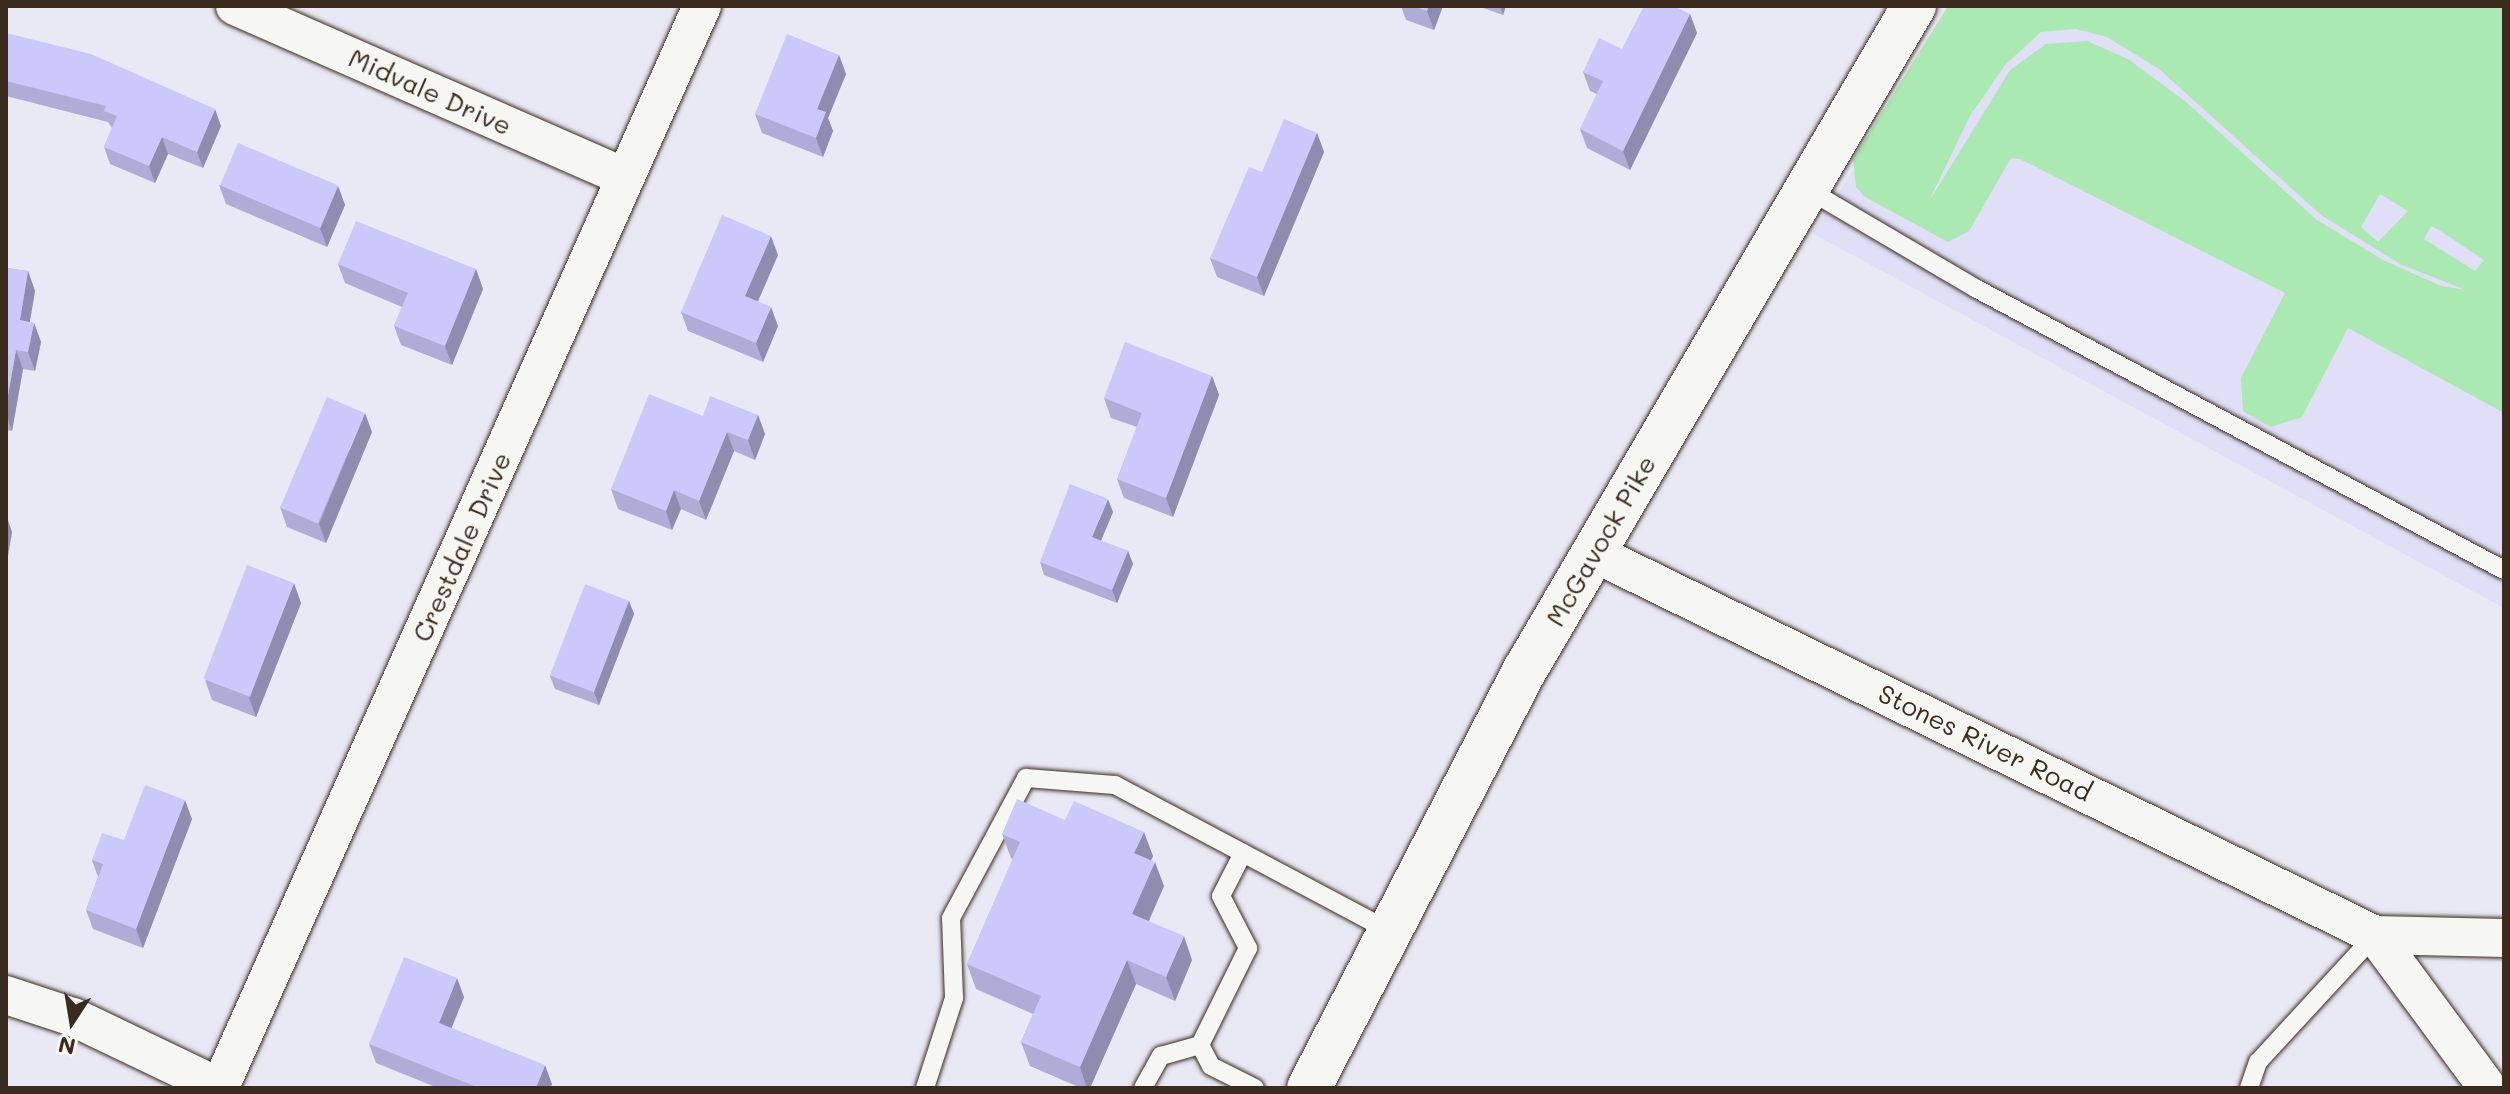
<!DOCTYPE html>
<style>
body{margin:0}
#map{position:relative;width:2510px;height:1094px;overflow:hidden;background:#e9e8f5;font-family:Mali,sans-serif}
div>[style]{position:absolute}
.built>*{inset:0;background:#e0dff7}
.green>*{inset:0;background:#aae9b1}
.roads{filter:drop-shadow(0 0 2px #3b2a1e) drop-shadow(0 0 2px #3b2a1e)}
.service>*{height:18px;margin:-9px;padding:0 9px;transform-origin:9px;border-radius:9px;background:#f6f6f2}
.minor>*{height:38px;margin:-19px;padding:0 19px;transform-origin:19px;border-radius:19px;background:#f6f6f2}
.secondary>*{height:44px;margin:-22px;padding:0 22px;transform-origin:22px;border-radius:22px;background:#f6f6f2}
.wall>*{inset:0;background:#afadd8}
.shaded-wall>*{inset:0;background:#8e8db0}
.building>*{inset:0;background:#cbc9fb;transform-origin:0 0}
span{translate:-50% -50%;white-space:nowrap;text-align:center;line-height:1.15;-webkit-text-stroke:6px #f6f6f2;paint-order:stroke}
.street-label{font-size:26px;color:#3b2a1e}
.frame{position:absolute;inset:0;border:8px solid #3b2a1e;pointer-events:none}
.north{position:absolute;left:32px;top:982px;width:80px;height:80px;-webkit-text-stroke:6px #f6f6f2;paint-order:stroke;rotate:192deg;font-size:22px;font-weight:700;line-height:32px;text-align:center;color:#3b2a1e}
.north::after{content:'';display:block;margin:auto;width:28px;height:36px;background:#3b2a1e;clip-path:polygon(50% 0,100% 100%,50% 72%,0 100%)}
</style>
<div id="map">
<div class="built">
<div style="clip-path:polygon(1961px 6px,2504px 6px,2504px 608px,1812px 233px)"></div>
</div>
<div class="green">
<div style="clip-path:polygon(evenodd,1948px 6px,2504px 6px,2504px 413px,2348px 328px,2302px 417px,2270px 427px,2243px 411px,2241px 378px,2285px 293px,2020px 159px,2011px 158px,1969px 231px,1948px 242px,1865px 197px,1856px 187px,1853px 159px,1948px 6px,2076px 29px,2107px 37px,2159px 69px,2321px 215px,2400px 264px,2466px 290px,2441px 286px,2383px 260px,2317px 220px,2186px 102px,2128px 59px,2087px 41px,2046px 44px,2010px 70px,1928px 203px,1970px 116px,2005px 65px,2041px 32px,2076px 29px,1948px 6px,2380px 194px,2408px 211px,2378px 242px,2361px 227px,2380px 194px,1948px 6px,2431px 226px,2439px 230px,2484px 260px,2475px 271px,2424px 239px,2431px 226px)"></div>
</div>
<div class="roads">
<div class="service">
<div style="left:1807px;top:189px;width:197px;rotate:30.5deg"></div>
<div style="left:1977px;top:289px;width:597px;rotate:28.07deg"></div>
<div style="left:1243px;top:853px;width:48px;rotate:117.1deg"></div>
<div style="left:1221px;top:896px;width:59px;rotate:62.6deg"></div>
<div style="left:1248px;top:948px;width:108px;rotate:116.3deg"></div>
<div style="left:1200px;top:1045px;width:24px;rotate:62deg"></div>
<div style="left:1211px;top:1066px;width:49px;rotate:26.6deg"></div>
<div style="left:925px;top:1088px;width:95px;rotate:-72.1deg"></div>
<div style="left:954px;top:998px;width:80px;rotate:-92.1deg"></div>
<div style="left:951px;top:918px;width:159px;rotate:-61.8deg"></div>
<div style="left:1026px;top:778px;width:89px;rotate:4.5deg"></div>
<div style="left:1115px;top:785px;width:311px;rotate:28deg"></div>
<div style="left:1143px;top:1088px;width:37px;rotate:-61deg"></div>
<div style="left:1161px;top:1056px;width:41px;rotate:-15.8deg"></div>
<div style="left:2249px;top:1088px;width:28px;rotate:-71deg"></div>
<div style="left:2258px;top:1062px;width:173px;rotate:-47.3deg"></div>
</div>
<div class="minor">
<div style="left:235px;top:6px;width:426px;rotate:23.7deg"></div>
<div style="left:1594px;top:553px;width:869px;rotate:26.06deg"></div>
<div style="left:2375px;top:935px;width:190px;rotate:53.6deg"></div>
<div style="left:2375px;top:935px;width:129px;rotate:1.3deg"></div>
<div style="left:6px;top:995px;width:71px;rotate:18.2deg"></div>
<div style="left:73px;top:1017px;width:164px;rotate:25.6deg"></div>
<div style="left:220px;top:1087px;width:1184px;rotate:-65.97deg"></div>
</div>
<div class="secondary">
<div style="left:1309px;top:1088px;width:471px;rotate:-62.7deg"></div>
<div style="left:1525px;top:670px;width:770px;rotate:-59.64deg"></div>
</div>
</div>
<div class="wall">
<div style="clip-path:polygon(1401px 6px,1443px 6px,1434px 30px,1406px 20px)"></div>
<div style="clip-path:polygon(1478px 6px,1506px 6px,1503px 15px)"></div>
<div style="clip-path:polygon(1690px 14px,1697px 33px,1630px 170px,1587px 148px,1580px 129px,1597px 94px,1590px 91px,1583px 72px)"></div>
<div style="clip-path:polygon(6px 33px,221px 126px,203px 168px,168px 154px,155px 183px,110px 164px,104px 147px,112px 128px,108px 122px,6px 96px)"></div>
<div style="clip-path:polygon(839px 55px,846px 74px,828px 118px,833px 131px,823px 157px,762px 133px,755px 114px)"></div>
<div style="clip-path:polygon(1317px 133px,1324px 152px,1264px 296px,1217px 277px,1210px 258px,1262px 172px)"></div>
<div style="clip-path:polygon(219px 185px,338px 186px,345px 205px,327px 247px,226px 204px)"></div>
<div style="clip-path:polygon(778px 255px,758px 301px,778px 326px,763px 362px,688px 331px,681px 312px)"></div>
<div style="clip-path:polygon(338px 264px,476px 269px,483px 289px,452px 365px,401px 345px,394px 326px,402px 307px,345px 283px)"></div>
<div style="clip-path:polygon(6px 268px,28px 271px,35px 291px,29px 322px,34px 323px,41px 342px,35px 371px,23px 369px,12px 431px,6px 430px)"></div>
<div style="clip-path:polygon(1212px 376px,1219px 395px,1173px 517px,1124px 498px,1117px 479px,1137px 427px,1111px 418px,1104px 398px)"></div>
<div style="clip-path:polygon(758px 415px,765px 434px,755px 460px,734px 451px,706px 520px,681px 509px,672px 530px,618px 509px,611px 489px,703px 416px)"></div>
<div style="clip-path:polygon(372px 432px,326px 543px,287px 527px,280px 507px)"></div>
<div style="clip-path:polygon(1113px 512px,1101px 541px,1128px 551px,1133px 564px,1117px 603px,1044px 575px,1040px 562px)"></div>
<div style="clip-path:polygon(629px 601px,634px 614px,599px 705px,555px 689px,550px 676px)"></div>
<div style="clip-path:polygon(301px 603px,256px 717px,212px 700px,205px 680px)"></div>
<div style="clip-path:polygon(192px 819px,143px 948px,93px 929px,86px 910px,98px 877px,92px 860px,124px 840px)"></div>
<div style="clip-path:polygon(1065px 820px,1153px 856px,1151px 860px,1164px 886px,1149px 921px,1192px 960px,1175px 1001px,1136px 984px,1090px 1088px,1081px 1088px,1030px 1066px,1021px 1042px,1033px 1014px,976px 989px,967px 964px,1013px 859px,1011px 858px,1002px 834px)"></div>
<div style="clip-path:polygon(464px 997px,451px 1028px,552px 1084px,550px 1088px,438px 1088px,376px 1063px,369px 1044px)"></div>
</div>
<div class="shaded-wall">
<div style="clip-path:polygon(1429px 6px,1443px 6px,1434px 30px,1427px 11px)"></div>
<div style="clip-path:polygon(1500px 6px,1506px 6px,1503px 15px)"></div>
<div style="clip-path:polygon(1690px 14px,1697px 33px,1630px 170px,1623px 151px)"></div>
<div style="clip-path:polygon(839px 55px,846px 74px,828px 118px,833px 131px,823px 157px,816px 138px,817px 109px)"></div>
<div style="clip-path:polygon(215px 109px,221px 126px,203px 168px,197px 152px)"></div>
<div style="clip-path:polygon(1317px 133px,1324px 152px,1264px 296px,1257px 277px)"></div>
<div style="clip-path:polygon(162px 137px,168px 154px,155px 183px,149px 166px)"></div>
<div style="clip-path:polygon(338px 186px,345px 205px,327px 247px,320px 228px)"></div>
<div style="clip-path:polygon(771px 236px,778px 255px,752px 315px,745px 296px)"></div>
<div style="clip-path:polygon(476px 269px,483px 289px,452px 365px,445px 346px)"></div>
<div style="clip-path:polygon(28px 271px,35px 291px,27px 339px,20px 320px)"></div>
<div style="clip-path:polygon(771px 307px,778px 326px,763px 362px,756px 343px)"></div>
<div style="clip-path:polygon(34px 323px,41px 342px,35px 371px,28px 352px)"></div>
<div style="clip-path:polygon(16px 350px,23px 369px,12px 431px,6px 414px,6px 407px)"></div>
<div style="clip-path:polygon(1212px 376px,1219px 395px,1173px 517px,1166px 498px)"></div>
<div style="clip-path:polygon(365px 413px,372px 432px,326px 543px,319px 524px)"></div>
<div style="clip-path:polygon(758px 415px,765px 434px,755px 460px,748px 440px)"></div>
<div style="clip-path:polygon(727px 432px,734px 451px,706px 520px,699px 501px)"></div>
<div style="clip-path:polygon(674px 490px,681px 509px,672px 530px,666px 511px)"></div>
<div style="clip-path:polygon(1108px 499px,1113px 512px,1097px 550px,1092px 537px)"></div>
<div style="clip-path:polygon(6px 514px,12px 532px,6px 568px)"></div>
<div style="clip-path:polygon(1128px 551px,1133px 564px,1117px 603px,1112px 590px)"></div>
<div style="clip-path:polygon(294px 583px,301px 603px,256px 717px,249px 698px)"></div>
<div style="clip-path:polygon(629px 601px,634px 614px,599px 705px,594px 692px)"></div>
<div style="clip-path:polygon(185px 800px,192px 819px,143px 948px,136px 929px)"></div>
<div style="clip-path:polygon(1144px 832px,1153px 856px,1143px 877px,1134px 853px)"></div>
<div style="clip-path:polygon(1155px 862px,1164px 886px,1141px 938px,1132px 914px)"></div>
<div style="clip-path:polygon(1184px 936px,1192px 960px,1175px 1001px,1166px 977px)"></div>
<div style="clip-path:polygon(1127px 960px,1136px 984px,1090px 1088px,1087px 1088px,1080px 1067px)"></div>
<div style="clip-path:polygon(457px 978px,464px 997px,446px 1042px,439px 1023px)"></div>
<div style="clip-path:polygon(545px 1065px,552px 1084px,550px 1088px,536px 1088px)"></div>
</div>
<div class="building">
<div style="clip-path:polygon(1413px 6px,1429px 6px,1427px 11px)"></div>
<div style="clip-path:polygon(1644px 6px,1674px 6px,1690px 14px,1623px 151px,1580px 129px,1603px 81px,1583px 72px,1599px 38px,1622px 49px)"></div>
<div style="clip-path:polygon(6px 33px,91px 54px,215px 109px,197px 152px,162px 137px,149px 166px,104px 147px,117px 116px,104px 111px,106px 106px,6px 81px)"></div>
<div style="clip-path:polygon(787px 34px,839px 55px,817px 109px,826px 112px,816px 138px,755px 114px)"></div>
<div style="clip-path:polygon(1284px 119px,1317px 133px,1257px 277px,1210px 258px,1249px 167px,1262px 172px)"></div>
<div style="left:238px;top:143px;width:109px;height:46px;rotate:23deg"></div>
<div style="clip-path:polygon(722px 215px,771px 236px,745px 296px,771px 307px,756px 343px,681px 312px)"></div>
<div style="clip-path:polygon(356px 221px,476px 269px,445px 346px,394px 326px,408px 293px,338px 264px)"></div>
<div style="clip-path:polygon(6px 268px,28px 271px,20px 320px,34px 323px,28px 352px,16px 350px,6px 407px)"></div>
<div style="clip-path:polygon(1125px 342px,1212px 376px,1166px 498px,1117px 479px,1142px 413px,1104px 398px)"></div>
<div style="clip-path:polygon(649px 394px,703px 416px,710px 396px,758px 415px,748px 440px,727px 432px,699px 501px,674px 490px,666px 511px,611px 489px)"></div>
<div style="left:327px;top:397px;width:41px;height:120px;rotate:23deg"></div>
<div style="clip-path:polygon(1070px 484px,1108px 499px,1092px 537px,1128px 551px,1112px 590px,1040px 562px)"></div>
<div style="left:247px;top:565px;width:50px;height:122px;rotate:21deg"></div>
<div style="left:585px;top:584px;width:47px;height:98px;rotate:21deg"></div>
<div style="clip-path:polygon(145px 785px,185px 800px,136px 929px,86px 910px,103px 864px,92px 860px,102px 833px,124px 840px)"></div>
<div style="clip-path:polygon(1017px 799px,1065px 820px,1074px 801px,1144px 832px,1134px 853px,1155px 862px,1132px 914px,1184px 936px,1166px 977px,1127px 960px,1080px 1067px,1021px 1042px,1041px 996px,967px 964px,1020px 842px,1002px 834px)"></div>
<div style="clip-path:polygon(404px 957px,457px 978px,439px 1023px,545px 1065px,536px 1088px,479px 1088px,369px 1044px)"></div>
</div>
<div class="street-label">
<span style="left:430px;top:92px;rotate:24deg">Midvale Drive</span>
<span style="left:1601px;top:541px;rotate:-60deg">McGavock Pike</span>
<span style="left:462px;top:547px;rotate:-66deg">Crestdale Drive</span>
<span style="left:1985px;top:743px;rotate:26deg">Stones River Road</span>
</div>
<div class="frame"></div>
<div class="north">N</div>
</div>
